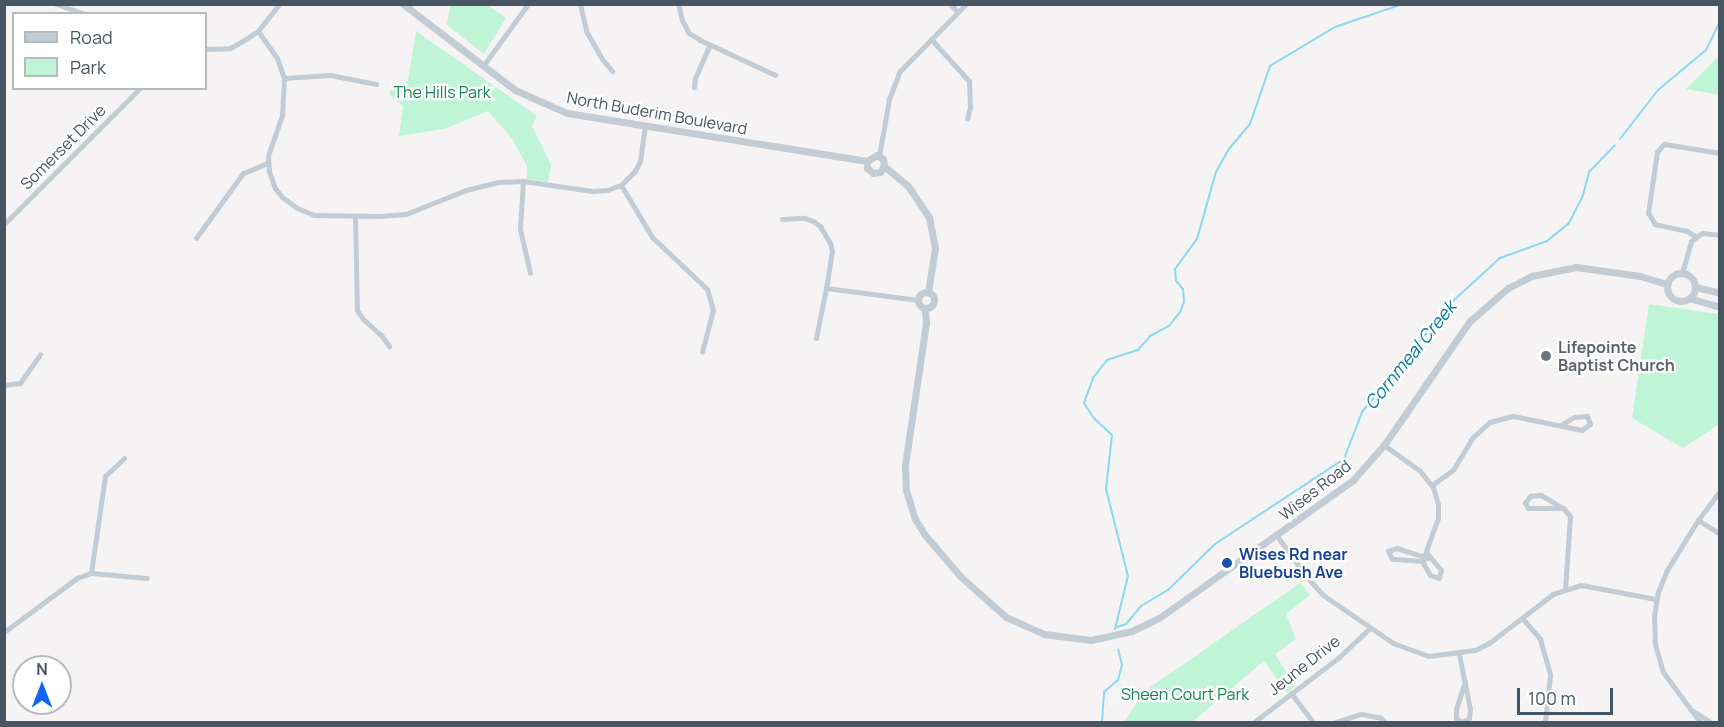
<!DOCTYPE html>
<style>
body{margin:0}
#map{position:relative;width:1724px;height:727px;overflow:hidden;background:#f5f3f3;font-family:Manrope,sans-serif}
div>[style]{position:absolute}
.green>*{inset:0;background:#c0f4d6}
.stream>*{height:2px;margin:-1px;padding:0 1px;transform-origin:1px;border-radius:1px;background:#8ad9f3}
.minor>*{height:5px;margin:-2.5px;padding:0 2.5px;transform-origin:2.5px;border-radius:2.5px;background:#c3ccd5}
.tertiary>*{height:7px;margin:-3.5px;padding:0 3.5px;transform-origin:3.5px;border-radius:3.5px;background:#c3ccd5}
.tertiary>.ring{margin:-3.5px;padding:0;box-sizing:content-box;background:none;border:7px solid #c3ccd5;border-radius:50%}
.dots>*{width:16px;height:16px;translate:-50% -50%;box-sizing:border-box;border:3px solid #fff;border-radius:50%}
span{translate:-50% -50%;white-space:nowrap;text-align:center;line-height:1.15;-webkit-text-stroke:4.5px #fff;paint-order:stroke}
.park-label{font-size:16px;color:#118651}
.street-label{font-size:16px;color:#485562}
.worship-label{font-size:16px;color:#5b616d;font-weight:700}
.left{translate:0 -50%;text-align:left}
.transit-label{font-size:16px;color:#164399;font-weight:700}
.water-label{font-size:18px;color:#037aa2;font-style:italic}
.frame{position:absolute;inset:0;border:6px solid #485562;pointer-events:none}
.legend{position:absolute;left:12px;top:12px;width:195px;height:78px;box-sizing:border-box;background:#fff;border:2px solid #b6bbc0;margin:0;padding:8px 10px;list-style:none;font-size:18px;color:#485562}
.legend li{display:flex;align-items:center;gap:12px;height:30px}
.legend b{width:30px;border:2px solid #b6bbc0}
.north{position:absolute;left:12px;top:655px;width:60px;height:60px;box-sizing:border-box;background:#fff;border:2px solid #b6bbc0;border-radius:50%;rotate:0deg;font-size:16px;font-weight:700;line-height:24px;text-align:center;color:#485562}
.north::after{content:'';display:block;margin:auto;width:21px;height:27px;background:#0e67f4;clip-path:polygon(50% 0,100% 100%,50% 72%,0 100%)}
.scale{position:absolute;left:1517px;top:688px;width:96px;height:27px;box-sizing:border-box;border:3px solid #485562;border-top:0;padding-left:8px;font-size:18px;line-height:21px;white-space:nowrap;color:#485562;-webkit-text-stroke:4px #fff;paint-order:stroke}
</style>
<div id="map">
<div class="green">
<div style="clip-path:polygon(450px 5px,487px 5px,506px 18px,484px 54px,447px 25px)"></div>
<div style="clip-path:polygon(416px 31px,537px 116px,532px 126px,551px 165px,548px 182px,527px 179px,527px 166px,513px 140px,488px 111px,444px 129px,399px 136px,403px 106px,389px 94px,392px 87px,408px 81px)"></div>
<div style="clip-path:polygon(1719px 56px,1719px 95px,1686px 89px)"></div>
<div style="clip-path:polygon(1649px 304px,1719px 314px,1719px 424px,1683px 448px,1632px 418px)"></div>
<div style="clip-path:polygon(1300px 583px,1310px 595px,1286px 614px,1296px 639px,1275px 654px,1295px 686px,1287px 693px,1264px 661px,1192px 722px,1124px 722px,1145px 691px)"></div>
</div>
<div class="stream">
<div style="left:1620px;top:139px;width:62px;rotate:-52.2deg"></div>
<div style="left:1658px;top:90px;width:62px;rotate:-39.8deg"></div>
<div style="left:1706px;top:50px;width:32px;rotate:-64deg"></div>
<div style="left:1117px;top:627px;width:9px;rotate:-18deg"></div>
<div style="left:1126px;top:624px;width:23px;rotate:-50deg"></div>
<div style="left:1141px;top:606px;width:31px;rotate:-31deg"></div>
<div style="left:1168px;top:590px;width:66px;rotate:-44.4deg"></div>
<div style="left:1215px;top:544px;width:154px;rotate:-33.4deg"></div>
<div style="left:1344px;top:459px;width:50px;rotate:-69deg"></div>
<div style="left:1362px;top:412px;width:144px;rotate:-50.7deg"></div>
<div style="left:1453px;top:301px;width:64px;rotate:-42.5deg"></div>
<div style="left:1500px;top:258px;width:50px;rotate:-19.9deg"></div>
<div style="left:1547px;top:241px;width:28px;rotate:-39deg"></div>
<div style="left:1569px;top:223px;width:31px;rotate:-63deg"></div>
<div style="left:1583px;top:195px;width:24px;rotate:-75deg"></div>
<div style="left:1589px;top:172px;width:37px;rotate:-46deg"></div>
<div style="left:1115px;top:629px;width:55px;rotate:-76.2deg"></div>
<div style="left:1128px;top:576px;width:90px;rotate:-104.2deg"></div>
<div style="left:1106px;top:489px;width:54px;rotate:-83.7deg"></div>
<div style="left:1112px;top:435px;width:26px;rotate:-137deg"></div>
<div style="left:1093px;top:417px;width:17px;rotate:-123deg"></div>
<div style="left:1084px;top:403px;width:27px;rotate:-70deg"></div>
<div style="left:1093px;top:378px;width:23px;rotate:-52deg"></div>
<div style="left:1107px;top:360px;width:33px;rotate:-18deg"></div>
<div style="left:1138px;top:350px;width:18px;rotate:-49deg"></div>
<div style="left:1150px;top:336px;width:21px;rotate:-28deg"></div>
<div style="left:1169px;top:326px;width:18px;rotate:-52deg"></div>
<div style="left:1180px;top:312px;width:11px;rotate:-68deg"></div>
<div style="left:1184px;top:302px;width:13px;rotate:-94deg"></div>
<div style="left:1183px;top:289px;width:11px;rotate:-131deg"></div>
<div style="left:1176px;top:281px;width:12px;rotate:-95deg"></div>
<div style="left:1175px;top:269px;width:37px;rotate:-54deg"></div>
<div style="left:1197px;top:239px;width:70px;rotate:-74.2deg"></div>
<div style="left:1216px;top:172px;width:26px;rotate:-61deg"></div>
<div style="left:1229px;top:149px;width:33px;rotate:-50deg"></div>
<div style="left:1250px;top:124px;width:61px;rotate:-71deg"></div>
<div style="left:1270px;top:66px;width:76px;rotate:-31deg"></div>
<div style="left:1335px;top:27px;width:72px;rotate:-18.7deg"></div>
<div style="left:1102px;top:722px;width:30px;rotate:-86deg"></div>
<div style="left:1104px;top:692px;width:18px;rotate:-41deg"></div>
<div style="left:1118px;top:680px;width:16px;rotate:-75deg"></div>
<div style="left:1122px;top:665px;width:16px;rotate:-104deg"></div>
</div>
<div class="minor">
<div style="left:56px;top:4px;width:31px;rotate:19deg"></div>
<div style="left:580px;top:4px;width:28px;rotate:77deg"></div>
<div style="left:586px;top:31px;width:32px;rotate:60deg"></div>
<div style="left:602px;top:59px;width:16px;rotate:50deg"></div>
<div style="left:678px;top:4px;width:16px;rotate:76deg"></div>
<div style="left:682px;top:20px;width:15px;rotate:62deg"></div>
<div style="left:689px;top:33px;width:13px;rotate:32deg"></div>
<div style="left:700px;top:40px;width:83px;rotate:25deg"></div>
<div style="left:950px;top:4px;width:11px;rotate:45deg"></div>
<div style="left:258px;top:31px;width:33px;rotate:55deg"></div>
<div style="left:277px;top:58px;width:21px;rotate:71deg"></div>
<div style="left:284px;top:78px;width:37px;rotate:93deg"></div>
<div style="left:282px;top:115px;width:43px;rotate:108.9deg"></div>
<div style="left:268px;top:156px;width:15px;rotate:86deg"></div>
<div style="left:269px;top:171px;width:18px;rotate:71deg"></div>
<div style="left:275px;top:188px;width:11px;rotate:52deg"></div>
<div style="left:282px;top:197px;width:19px;rotate:36deg"></div>
<div style="left:297px;top:208px;width:18px;rotate:22deg"></div>
<div style="left:314px;top:215px;width:65px;rotate:0.9deg"></div>
<div style="left:379px;top:216px;width:27px;rotate:-4deg"></div>
<div style="left:406px;top:214px;width:65px;rotate:-21.8deg"></div>
<div style="left:466px;top:190px;width:32px;rotate:-14deg"></div>
<div style="left:497px;top:182px;width:26px;rotate:-2deg"></div>
<div style="left:523px;top:181px;width:70px;rotate:8.2deg"></div>
<div style="left:592px;top:191px;width:15px;rotate:-4deg"></div>
<div style="left:607px;top:190px;width:15px;rotate:-20deg"></div>
<div style="left:621px;top:185px;width:20px;rotate:-45deg"></div>
<div style="left:635px;top:171px;width:11px;rotate:-63deg"></div>
<div style="left:640px;top:161px;width:34px;rotate:-82deg"></div>
<div style="left:931px;top:39px;width:57px;rotate:47.9deg"></div>
<div style="left:969px;top:81px;width:26px;rotate:88deg"></div>
<div style="left:970px;top:107px;width:12px;rotate:104deg"></div>
<div style="left:206px;top:49px;width:24px;rotate:-2deg"></div>
<div style="left:230px;top:48px;width:13px;rotate:-29deg"></div>
<div style="left:241px;top:42px;width:20px;rotate:-33deg"></div>
<div style="left:258px;top:31px;width:34px;rotate:-52deg"></div>
<div style="left:483px;top:66px;width:77px;rotate:-54deg"></div>
<div style="left:284px;top:78px;width:46px;rotate:-3.7deg"></div>
<div style="left:330px;top:75px;width:47px;rotate:11.1deg"></div>
<div style="left:694px;top:87px;width:9px;rotate:-84deg"></div>
<div style="left:695px;top:78px;width:35px;rotate:-66deg"></div>
<div style="left:879px;top:156px;width:58px;rotate:-80deg"></div>
<div style="left:889px;top:99px;width:30px;rotate:-69deg"></div>
<div style="left:900px;top:71px;width:94px;rotate:-45.4deg"></div>
<div style="left:523px;top:181px;width:48px;rotate:93.6deg"></div>
<div style="left:520px;top:229px;width:45px;rotate:77.2deg"></div>
<div style="left:621px;top:185px;width:61px;rotate:59.2deg"></div>
<div style="left:652px;top:237px;width:76px;rotate:43.4deg"></div>
<div style="left:707px;top:289px;width:22px;rotate:74deg"></div>
<div style="left:713px;top:310px;width:43px;rotate:104.7deg"></div>
<div style="left:355px;top:216px;width:94px;rotate:88.8deg"></div>
<div style="left:357px;top:310px;width:11px;rotate:56deg"></div>
<div style="left:363px;top:319px;width:24px;rotate:42deg"></div>
<div style="left:381px;top:335px;width:14px;rotate:54deg"></div>
<div style="left:782px;top:219px;width:22px;rotate:-3deg"></div>
<div style="left:804px;top:218px;width:9px;rotate:18deg"></div>
<div style="left:813px;top:221px;width:9px;rotate:36deg"></div>
<div style="left:820px;top:226px;width:20px;rotate:60deg"></div>
<div style="left:830px;top:243px;width:8px;rotate:76deg"></div>
<div style="left:832px;top:251px;width:37px;rotate:99deg"></div>
<div style="left:826px;top:288px;width:51px;rotate:101.3deg"></div>
<div style="left:4px;top:224px;width:192px;rotate:-45deg"></div>
<div style="left:1696px;top:237px;width:11px;rotate:-146deg"></div>
<div style="left:1687px;top:231px;width:33px;rotate:-168deg"></div>
<div style="left:1655px;top:224px;width:13px;rotate:-122deg"></div>
<div style="left:1648px;top:213px;width:62px;rotate:-81.6deg"></div>
<div style="left:1657px;top:152px;width:11px;rotate:-49deg"></div>
<div style="left:1664px;top:144px;width:57px;rotate:9.1deg"></div>
<div style="left:196px;top:238px;width:80px;rotate:-54.1deg"></div>
<div style="left:243px;top:173px;width:27px;rotate:-22deg"></div>
<div style="left:1682px;top:273px;width:33px;rotate:-74deg"></div>
<div style="left:1691px;top:241px;width:14px;rotate:-36deg"></div>
<div style="left:1702px;top:233px;width:18px;rotate:6deg"></div>
<div style="left:826px;top:288px;width:93px;rotate:7.4deg"></div>
<div style="left:4px;top:385px;width:16px;rotate:-7deg"></div>
<div style="left:20px;top:383px;width:35px;rotate:-55deg"></div>
<div style="left:1384px;top:445px;width:44px;rotate:35.8deg"></div>
<div style="left:1420px;top:471px;width:21px;rotate:51deg"></div>
<div style="left:1433px;top:487px;width:18px;rotate:74deg"></div>
<div style="left:1438px;top:504px;width:14px;rotate:90deg"></div>
<div style="left:1438px;top:518px;width:33px;rotate:110deg"></div>
<div style="left:1427px;top:549px;width:9px;rotate:111deg"></div>
<div style="left:1424px;top:557px;width:6px;rotate:99deg"></div>
<div style="left:1423px;top:563px;width:14px;rotate:60deg"></div>
<div style="left:1430px;top:575px;width:9px;rotate:18deg"></div>
<div style="left:1439px;top:578px;width:8px;rotate:-76deg"></div>
<div style="left:1441px;top:570px;width:23px;rotate:-130deg"></div>
<div style="left:1432px;top:485px;width:26px;rotate:-36deg"></div>
<div style="left:1453px;top:470px;width:37px;rotate:-59deg"></div>
<div style="left:1472px;top:438px;width:24px;rotate:-42deg"></div>
<div style="left:1490px;top:422px;width:24px;rotate:-15deg"></div>
<div style="left:1513px;top:416px;width:70px;rotate:11.5deg"></div>
<div style="left:1582px;top:430px;width:10px;rotate:-37deg"></div>
<div style="left:1590px;top:424px;width:9px;rotate:-111deg"></div>
<div style="left:1587px;top:416px;width:13px;rotate:176deg"></div>
<div style="left:1574px;top:417px;width:15px;rotate:148deg"></div>
<div style="left:1563px;top:508px;width:35px;rotate:180deg"></div>
<div style="left:1528px;top:508px;width:6px;rotate:-121deg"></div>
<div style="left:1525px;top:503px;width:9px;rotate:-54deg"></div>
<div style="left:1530px;top:496px;width:11px;rotate:-5deg"></div>
<div style="left:1541px;top:495px;width:26px;rotate:31deg"></div>
<div style="left:1563px;top:508px;width:11px;rotate:49deg"></div>
<div style="left:1570px;top:516px;width:73px;rotate:93.9deg"></div>
<div style="left:1698px;top:520px;width:26px;rotate:32deg"></div>
<div style="left:1277px;top:536px;width:48px;rotate:54.3deg"></div>
<div style="left:1305px;top:575px;width:27px;rotate:48deg"></div>
<div style="left:1323px;top:595px;width:85px;rotate:34.4deg"></div>
<div style="left:1393px;top:643px;width:38px;rotate:20deg"></div>
<div style="left:1429px;top:656px;width:46px;rotate:-7.4deg"></div>
<div style="left:1475px;top:650px;width:16px;rotate:-27deg"></div>
<div style="left:1489px;top:643px;width:81px;rotate:-37.4deg"></div>
<div style="left:1553px;top:594px;width:29px;rotate:-18deg"></div>
<div style="left:1581px;top:585px;width:76px;rotate:10.6deg"></div>
<div style="left:1423px;top:561px;width:31px;rotate:-176deg"></div>
<div style="left:1392px;top:559px;width:9px;rotate:-117deg"></div>
<div style="left:1388px;top:551px;width:9px;rotate:-18deg"></div>
<div style="left:1397px;top:548px;width:32px;rotate:18deg"></div>
<div style="left:91px;top:573px;width:98px;rotate:-81.8deg"></div>
<div style="left:105px;top:476px;width:26px;rotate:-43deg"></div>
<div style="left:1522px;top:618px;width:28px;rotate:49deg"></div>
<div style="left:1540px;top:639px;width:37px;rotate:74deg"></div>
<div style="left:1550px;top:675px;width:47px;rotate:96.1deg"></div>
<div style="left:4px;top:632px;width:91px;rotate:-36.5deg"></div>
<div style="left:77px;top:578px;width:15px;rotate:-20deg"></div>
<div style="left:91px;top:573px;width:56px;rotate:5.1deg"></div>
<div style="left:1459px;top:654px;width:56px;rotate:78.7deg"></div>
<div style="left:1470px;top:709px;width:9px;rotate:96deg"></div>
<div style="left:1469px;top:718px;width:8px;rotate:150deg"></div>
<div style="left:1462px;top:722px;width:7px;rotate:-146deg"></div>
<div style="left:1456px;top:718px;width:9px;rotate:-90deg"></div>
<div style="left:1456px;top:709px;width:29px;rotate:-72deg"></div>
<div style="left:1291px;top:693px;width:36px;rotate:53deg"></div>
<div style="left:1690px;top:709px;width:25px;rotate:32deg"></div>
<div style="left:1254px;top:722px;width:106px;rotate:-37.3deg"></div>
<div style="left:1338px;top:658px;width:44px;rotate:-43.2deg"></div>
<div style="left:1336px;top:722px;width:26px;rotate:-18deg"></div>
<div style="left:1361px;top:714px;width:20px;rotate:11deg"></div>
<div style="left:1381px;top:718px;width:6px;rotate:45deg"></div>
<div style="left:1700px;top:722px;width:62px;rotate:-126.5deg"></div>
<div style="left:1663px;top:672px;width:29px;rotate:-106deg"></div>
<div style="left:1655px;top:644px;width:28px;rotate:-92deg"></div>
<div style="left:1654px;top:616px;width:24px;rotate:-81deg"></div>
<div style="left:1658px;top:592px;width:24px;rotate:-68deg"></div>
<div style="left:1667px;top:570px;width:59px;rotate:-58.2deg"></div>
<div style="left:1698px;top:520px;width:36px;rotate:-53deg"></div>
</div>
<div class="tertiary">
<div style="left:403px;top:4px;width:141px;rotate:37.5deg"></div>
<div style="left:515px;top:90px;width:57px;rotate:23.9deg"></div>
<div style="left:567px;top:113px;width:304px;rotate:9.1deg"></div>
<div style="left:867px;top:161px;width:7px;rotate:90deg"></div>
<div style="left:867px;top:168px;width:8px;rotate:40deg"></div>
<div style="left:873px;top:173px;width:7px;rotate:-8deg"></div>
<div style="left:880px;top:172px;width:7px;rotate:-56deg"></div>
<div style="left:867px;top:161px;width:12px;rotate:-31deg"></div>
<div style="left:877px;top:155px;width:7px;rotate:34deg"></div>
<div style="left:883px;top:159px;width:7px;rotate:82deg"></div>
<div style="left:884px;top:166px;width:31px;rotate:40deg"></div>
<div style="left:908px;top:186px;width:37px;rotate:56deg"></div>
<div style="left:929px;top:217px;width:32px;rotate:79deg"></div>
<div style="left:935px;top:248px;width:45px;rotate:99deg"></div>
<div class="ring" style="left:1667px;top:273px;width:21px;height:21px"></div>
<div style="left:1695px;top:287px;width:26px;rotate:13deg"></div>
<div class="ring" style="left:918px;top:292px;width:9px;height:9px"></div>
<div style="left:1689px;top:298px;width:32px;rotate:16deg"></div>
<div style="left:925px;top:309px;width:14px;rotate:86deg"></div>
<div style="left:926px;top:323px;width:144px;rotate:98.4deg"></div>
<div style="left:905px;top:465px;width:25px;rotate:88deg"></div>
<div style="left:906px;top:490px;width:30px;rotate:73deg"></div>
<div style="left:915px;top:519px;width:19px;rotate:58deg"></div>
<div style="left:925px;top:535px;width:55px;rotate:49.4deg"></div>
<div style="left:961px;top:577px;width:60px;rotate:41.6deg"></div>
<div style="left:1006px;top:617px;width:42px;rotate:24.1deg"></div>
<div style="left:1044px;top:634px;width:47px;rotate:7.3deg"></div>
<div style="left:1091px;top:640px;width:42px;rotate:-12.4deg"></div>
<div style="left:1132px;top:631px;width:30px;rotate:-26deg"></div>
<div style="left:1159px;top:618px;width:238px;rotate:-35.4deg"></div>
<div style="left:1353px;top:480px;width:47px;rotate:-48.5deg"></div>
<div style="left:1384px;top:445px;width:151px;rotate:-55.3deg"></div>
<div style="left:1470px;top:321px;width:50px;rotate:-41deg"></div>
<div style="left:1508px;top:288px;width:27px;rotate:-27deg"></div>
<div style="left:1532px;top:276px;width:45px;rotate:-11.6deg"></div>
<div style="left:1576px;top:267px;width:65px;rotate:8deg"></div>
<div style="left:1640px;top:276px;width:28px;rotate:17deg"></div>
</div>
<div class="dots">
<div style="left:1546px;top:356px;background:#6b7280"></div>
<div style="left:1227px;top:563px;background:#1a4fb4"></div>
</div>
<div class="park-label">
<span style="left:442px;top:92px">The Hills Park</span>
<span style="left:1185px;top:694px">Sheen Court Park</span>
</div>
<div class="street-label">
<span style="left:657px;top:113px;rotate:10deg">North Buderim Boulevard</span>
<span style="left:63px;top:147px;rotate:-45deg">Somerset Drive</span>
<span style="left:1315px;top:490px;rotate:-38deg">Wises Road</span>
<span style="left:1304px;top:665px;rotate:-38deg">Jeune Drive</span>
</div>
<div class="worship-label">
<span class="left" style="left:1558px;top:356px">Lifepointe<br>Baptist Church</span>
</div>
<div class="transit-label">
<span class="left" style="left:1239px;top:563px">Wises Rd near<br>Bluebush Ave</span>
</div>
<div class="water-label">
<span style="left:1410px;top:355px;rotate:-51deg">Cornmeal Creek</span>
</div>
<div class="frame"></div>
<ul class="legend">
<li><b style="height:8px;background:#c3ccd5"></b>Road</li>
<li><b style="height:16px;background:#c0f4d6"></b>Park</li>
</ul>
<div class="north">N</div>
<div class="scale">100 m</div>
</div>
